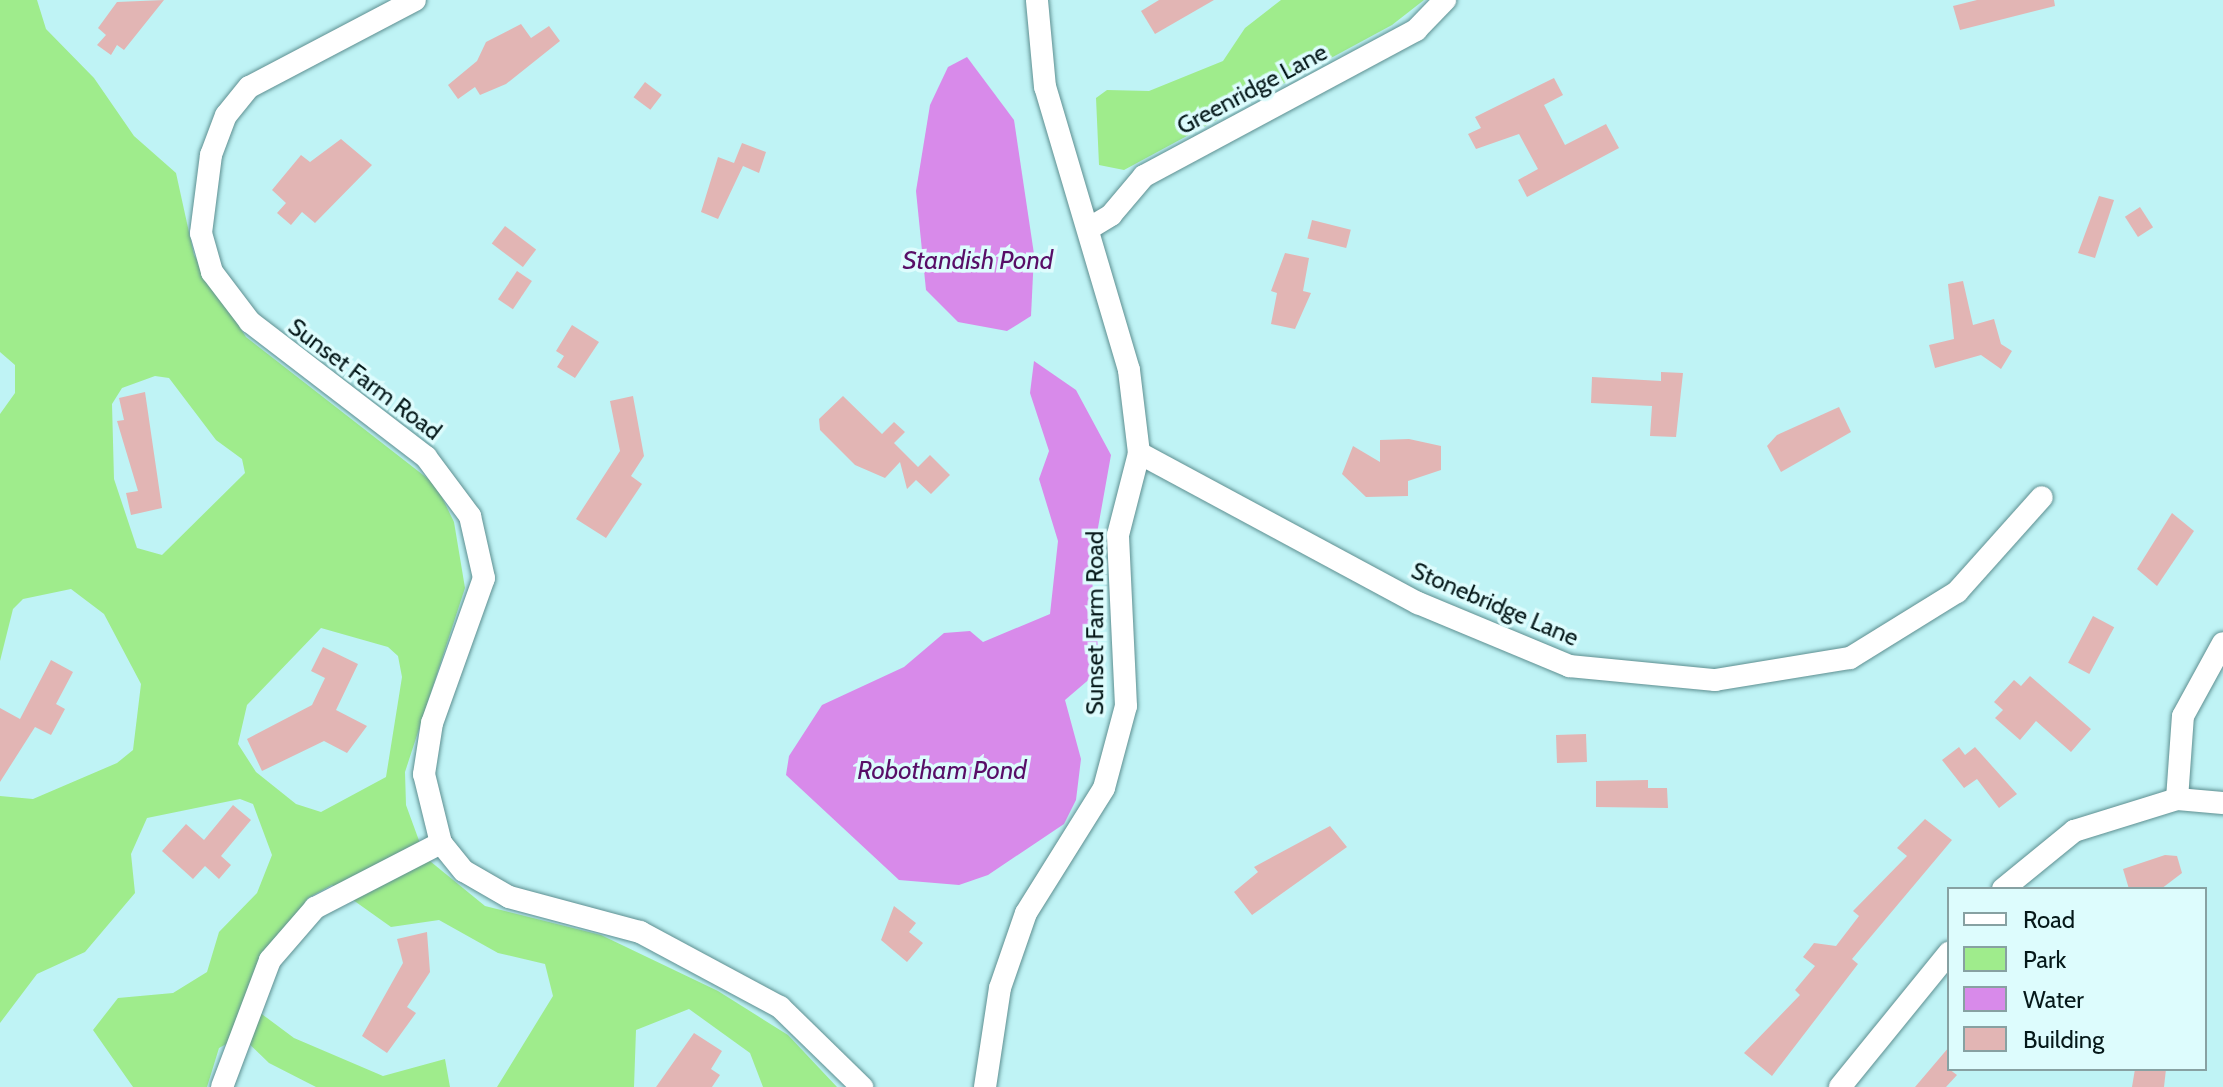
<!DOCTYPE html>
<style>
body{margin:0}
#map{position:relative;width:2223px;height:1087px;overflow:hidden;background:#bff3f5;font-family:Cabin,sans-serif}
div>[style]{position:absolute}
.green>*{inset:0;background:#9fec8c}
.water>*{inset:0;background:#d88aea}
.building>*{inset:0;background:#e2b5b4;transform-origin:0 0}
.roads{filter:drop-shadow(0 0 2px #5e8f91) drop-shadow(0 0 2px #5e8f91)}
.minor>*{height:22px;margin:-11px;padding:0 11px;transform-origin:11px;border-radius:11px;background:#fff}
span{translate:-50% -50%;white-space:nowrap;text-align:center;line-height:1.15;-webkit-text-stroke:7px #ddfcfd;paint-order:stroke}
.street-label{font-size:24px;color:#051819}
.water-label{font-size:26px;color:#580e67;font-style:italic}
.legend{position:absolute;left:1947px;top:887px;width:260px;height:184px;box-sizing:border-box;background:#ddfcfd;border:2px solid #87a1a2;margin:0;padding:10px 14px;list-style:none;font-size:24px;color:#051819}
.legend li{display:flex;align-items:center;gap:16px;height:40px}
.legend b{width:40px;border:2px solid #87a1a2}
</style>
<div id="map">
<div class="green">
<div style="clip-path:polygon(evenodd,0 0,37px 0,46px 29px,94px 78px,134px 136px,176px 173px,194px 255px,246px 337px,436px 485px,454px 522px,465px 588px,405px 772px,406px 805px,425px 857px,485px 906px,601px 935px,718px 991px,788px 1035px,837px 1087px,763px 1087px,750px 1053px,689px 1009px,636px 1030px,634px 1087px,497px 1087px,553px 996px,545px 964px,498px 953px,439px 920px,391px 927px,332px 885px,308px 898px,255px 1009px,294px 1038px,383px 1076px,445px 1059px,450px 1087px,316px 1087px,269px 1063px,241px 1036px,219px 1048px,207px 1087px,133px 1087px,93px 1030px,118px 998px,173px 993px,207px 972px,219px 932px,257px 893px,272px 855px,253px 804px,240px 799px,147px 818px,131px 854px,135px 893px,85px 952px,37px 974px,0 1023px,0 796px,33px 799px,117px 763px,133px 750px,141px 684px,104px 614px,71px 589px,23px 599px,13px 609px,0 661px,0 414px,15px 393px,15px 365px,0 352px,0 0,155px 376px,169px 378px,216px 440px,242px 459px,245px 473px,162px 555px,137px 548px,114px 479px,112px 404px,122px 388px,155px 376px,0 0,321px 628px,388px 647px,398px 656px,402px 677px,386px 777px,321px 812px,296px 804px,256px 772px,238px 744px,247px 705px,321px 628px)"></div>
<div style="clip-path:polygon(1281px 0,1424px 0,1392px 25px,1124px 170px,1099px 165px,1096px 98px,1107px 90px,1149px 91px,1223px 61px,1245px 28px)"></div>
</div>
<div class="water">
<div style="clip-path:polygon(967px 57px,1014px 120px,1034px 254px,1031px 316px,1007px 331px,958px 322px,926px 290px,916px 191px,930px 105px,948px 67px)"></div>
<div style="clip-path:polygon(1034px 361px,1076px 390px,1111px 455px,1091px 567px,1100px 670px,1065px 700px,1081px 759px,1076px 800px,1064px 824px,988px 875px,959px 885px,899px 880px,786px 775px,789px 756px,822px 705px,904px 667px,944px 633px,970px 631px,983px 642px,1050px 614px,1058px 541px,1039px 479px,1049px 451px,1030px 393px)"></div>
</div>
<div class="building">
<div style="clip-path:polygon(164px 0,124px 50px,117px 45px,111px 55px,97px 45px,106px 35px,98px 28px,117px 2px)"></div>
<div style="clip-path:polygon(1159px 0,1214px 0,1155px 34px,1141px 11px)"></div>
<div style="clip-path:polygon(1977px 0,2054px 0,2055px 6px,1960px 30px,1953px 6px)"></div>
<div style="clip-path:polygon(521px 24px,531px 38px,549px 26px,560px 41px,506px 84px,480px 95px,475px 87px,458px 99px,448px 85px,477px 61px,486px 42px)"></div>
<div style="clip-path:polygon(1554px 78px,1563px 95px,1544px 105px,1565px 145px,1606px 124px,1619px 148px,1527px 197px,1518px 180px,1538px 169px,1519px 134px,1476px 149px,1468px 134px,1481px 128px,1475px 117px)"></div>
<div style="left:645px;top:82px;width:21px;height:19px;rotate:37deg"></div>
<div style="clip-path:polygon(341px 139px,372px 165px,315px 223px,302px 212px,291px 225px,277px 213px,286px 203px,272px 190px,301px 155px,310px 162px)"></div>
<div style="clip-path:polygon(742px 143px,766px 152px,759px 173px,743px 166px,718px 219px,701px 212px,718px 157px,734px 163px)"></div>
<div style="clip-path:polygon(2099px 196px,2114px 200px,2095px 258px,2078px 253px)"></div>
<div style="left:2140px;top:207px;width:24px;height:18px;rotate:57deg"></div>
<div style="left:1312px;top:220px;width:40px;height:19px;rotate:14deg"></div>
<div style="left:505px;top:226px;width:39px;height:22px;rotate:37deg"></div>
<div style="clip-path:polygon(1285px 253px,1309px 258px,1303px 291px,1311px 293px,1295px 329px,1271px 324px,1277px 293px,1271px 291px)"></div>
<div style="left:517px;top:271px;width:18px;height:34px;rotate:34deg"></div>
<div style="clip-path:polygon(1963px 281px,1973px 325px,1994px 319px,2001px 344px,2012px 351px,2001px 369px,1981px 355px,1935px 368px,1929px 345px,1954px 339px,1948px 284px)"></div>
<div style="clip-path:polygon(572px 325px,599px 342px,575px 378px,557px 367px,564px 356px,556px 351px)"></div>
<div style="clip-path:polygon(1661px 372px,1683px 373px,1676px 437px,1650px 436px,1652px 406px,1591px 403px,1592px 377px,1661px 381px)"></div>
<div style="clip-path:polygon(145px 392px,162px 508px,131px 515px,126px 493px,138px 491px,117px 421px,124px 420px,119px 398px)"></div>
<div style="clip-path:polygon(633px 396px,644px 456px,631px 476px,642px 484px,606px 538px,576px 519px,620px 451px,610px 401px)"></div>
<div style="clip-path:polygon(843px 396px,882px 434px,894px 422px,905px 432px,894px 443px,918px 467px,930px 455px,950px 475px,931px 494px,916px 480px,907px 489px,900px 462px,885px 478px,855px 465px,820px 430px,819px 419px)"></div>
<div style="clip-path:polygon(1839px 407px,1851px 432px,1781px 472px,1767px 446px,1777px 435px)"></div>
<div style="clip-path:polygon(1409px 439px,1441px 446px,1441px 470px,1408px 481px,1408px 496px,1366px 497px,1342px 474px,1353px 446px,1380px 462px,1380px 440px)"></div>
<div style="clip-path:polygon(2172px 513px,2194px 531px,2157px 586px,2137px 569px)"></div>
<div style="left:2093px;top:616px;width:24px;height:53px;rotate:28deg"></div>
<div style="clip-path:polygon(323px 647px,358px 664px,336px 710px,367px 726px,347px 753px,324px 741px,262px 771px,247px 739px,312px 705px,325px 678px,311px 671px)"></div>
<div style="clip-path:polygon(51px 660px,73px 672px,56px 704px,65px 709px,51px 735px,35px 727px,0 782px,0 708px,20px 719px)"></div>
<div style="clip-path:polygon(2030px 676px,2091px 729px,2071px 752px,2036px 721px,2020px 740px,1995px 718px,2003px 710px,1994px 702px,2014px 680px,2021px 686px)"></div>
<div style="left:1586px;top:734px;width:28px;height:30px;rotate:88deg"></div>
<div style="clip-path:polygon(1959px 747px,1965px 755px,1975px 747px,2017px 794px,1999px 808px,1977px 779px,1964px 788px,1942px 760px)"></div>
<div style="clip-path:polygon(1648px 780px,1648px 788px,1667px 788px,1668px 808px,1596px 807px,1596px 781px)"></div>
<div style="clip-path:polygon(233px 805px,251px 820px,221px 856px,231px 865px,219px 879px,205px 866px,193px 879px,162px 851px,186px 824px,204px 840px)"></div>
<div style="clip-path:polygon(1925px 819px,1952px 840px,1852px 959px,1858px 964px,1772px 1076px,1744px 1053px,1800px 995px,1795px 990px,1815px 966px,1803px 957px,1814px 943px,1836px 946px,1859px 916px,1853px 911px,1907px 856px,1897px 848px)"></div>
<div style="clip-path:polygon(1330px 826px,1347px 847px,1252px 915px,1234px 892px,1258px 872px,1254px 867px)"></div>
<div style="clip-path:polygon(2165px 855px,2177px 856px,2182px 873px,2161px 889px,2129px 889px,2123px 869px)"></div>
<div style="clip-path:polygon(894px 906px,916px 923px,909px 932px,923px 943px,907px 962px,881px 940px)"></div>
<div style="clip-path:polygon(427px 932px,430px 972px,407px 1007px,416px 1013px,387px 1053px,362px 1036px,403px 963px,397px 939px)"></div>
<div style="clip-path:polygon(694px 1033px,722px 1051px,711px 1069px,720px 1075px,712px 1087px,656px 1087px)"></div>
<div style="clip-path:polygon(1949px 1047px,1949px 1069px,1957px 1075px,1946px 1087px,1915px 1087px)"></div>
<div style="clip-path:polygon(2135px 1069px,2166px 1069px,2164px 1087px,2132px 1087px)"></div>
</div>
<div class="roads">
<div class="minor">
<div style="left:415px;top:0;width:187px;rotate:152.3deg"></div>
<div style="left:249px;top:87px;width:36px;rotate:129deg"></div>
<div style="left:226px;top:115px;width:43px;rotate:110.6deg"></div>
<div style="left:211px;top:155px;width:79px;rotate:97.3deg"></div>
<div style="left:201px;top:233px;width:41px;rotate:74.2deg"></div>
<div style="left:212px;top:272px;width:63px;rotate:52.8deg"></div>
<div style="left:250px;top:322px;width:222px;rotate:37.5deg"></div>
<div style="left:426px;top:457px;width:74px;rotate:53.3deg"></div>
<div style="left:470px;top:516px;width:64px;rotate:77.3deg"></div>
<div style="left:484px;top:578px;width:154px;rotate:109.7deg"></div>
<div style="left:432px;top:723px;width:52px;rotate:98.9deg"></div>
<div style="left:424px;top:774px;width:71px;rotate:76.2deg"></div>
<div style="left:441px;top:843px;width:36px;rotate:51deg"></div>
<div style="left:464px;top:871px;width:52px;rotate:30deg"></div>
<div style="left:509px;top:897px;width:136px;rotate:15deg"></div>
<div style="left:640px;top:932px;width:159px;rotate:28.2deg"></div>
<div style="left:780px;top:1007px;width:115px;rotate:44.3deg"></div>
<div style="left:1088px;top:229px;width:27px;rotate:-31deg"></div>
<div style="left:1111px;top:215px;width:51px;rotate:-49.8deg"></div>
<div style="left:1144px;top:176px;width:309px;rotate:-28.2deg"></div>
<div style="left:1416px;top:30px;width:42px;rotate:-46deg"></div>
<div style="left:1139px;top:453px;width:317px;rotate:28.3deg"></div>
<div style="left:1418px;top:603px;width:164px;rotate:22.6deg"></div>
<div style="left:1569px;top:666px;width:147px;rotate:5.5deg"></div>
<div style="left:1715px;top:680px;width:137px;rotate:-9.3deg"></div>
<div style="left:1850px;top:658px;width:126px;rotate:-31.7deg"></div>
<div style="left:1957px;top:592px;width:127px;rotate:-48.2deg"></div>
<div style="left:2177px;top:799px;width:46px;rotate:5deg"></div>
<div style="left:2003px;top:889px;width:92px;rotate:-39.2deg"></div>
<div style="left:2074px;top:831px;width:108px;rotate:-17.3deg"></div>
<div style="left:2177px;top:799px;width:83px;rotate:-85.9deg"></div>
<div style="left:2183px;top:716px;width:83px;rotate:-61.3deg"></div>
<div style="left:222px;top:1087px;width:136px;rotate:-69.3deg"></div>
<div style="left:270px;top:960px;width:69px;rotate:-49.1deg"></div>
<div style="left:315px;top:908px;width:142px;rotate:-27.3deg"></div>
<div style="left:985px;top:1087px;width:100px;rotate:-81.4deg"></div>
<div style="left:1000px;top:988px;width:79px;rotate:-70.9deg"></div>
<div style="left:1026px;top:913px;width:147px;rotate:-58deg"></div>
<div style="left:1104px;top:788px;width:85px;rotate:-75deg"></div>
<div style="left:1126px;top:706px;width:171px;rotate:-92.7deg"></div>
<div style="left:1118px;top:535px;width:85px;rotate:-75.6deg"></div>
<div style="left:1139px;top:453px;width:84px;rotate:-96.9deg"></div>
<div style="left:1129px;top:370px;width:295px;rotate:-106.5deg"></div>
<div style="left:1045px;top:87px;width:87px;rotate:-95.3deg"></div>
<div style="left:1840px;top:1087px;width:173px;rotate:-50.9deg"></div>
</div>
</div>
<div class="street-label">
<span style="left:1252px;top:89px;rotate:-28deg">Greenridge Lane</span>
<span style="left:365px;top:379px;rotate:37deg">Sunset Farm Road</span>
<span style="left:1495px;top:604px;rotate:23deg">Stonebridge Lane</span>
<span style="left:1095px;top:623px;rotate:-90deg">Sunset Farm Road</span>
</div>
<div class="water-label">
<span style="left:978px;top:261px">Standish Pond</span>
<span style="left:942px;top:771px">Robotham Pond</span>
</div>
<ul class="legend">
<li><b style="height:10px;background:#fff"></b>Road</li>
<li><b style="height:22px;background:#9fec8c"></b>Park</li>
<li><b style="height:22px;background:#d88aea"></b>Water</li>
<li><b style="height:22px;background:#e2b5b4"></b>Building</li>
</ul>
</div>
